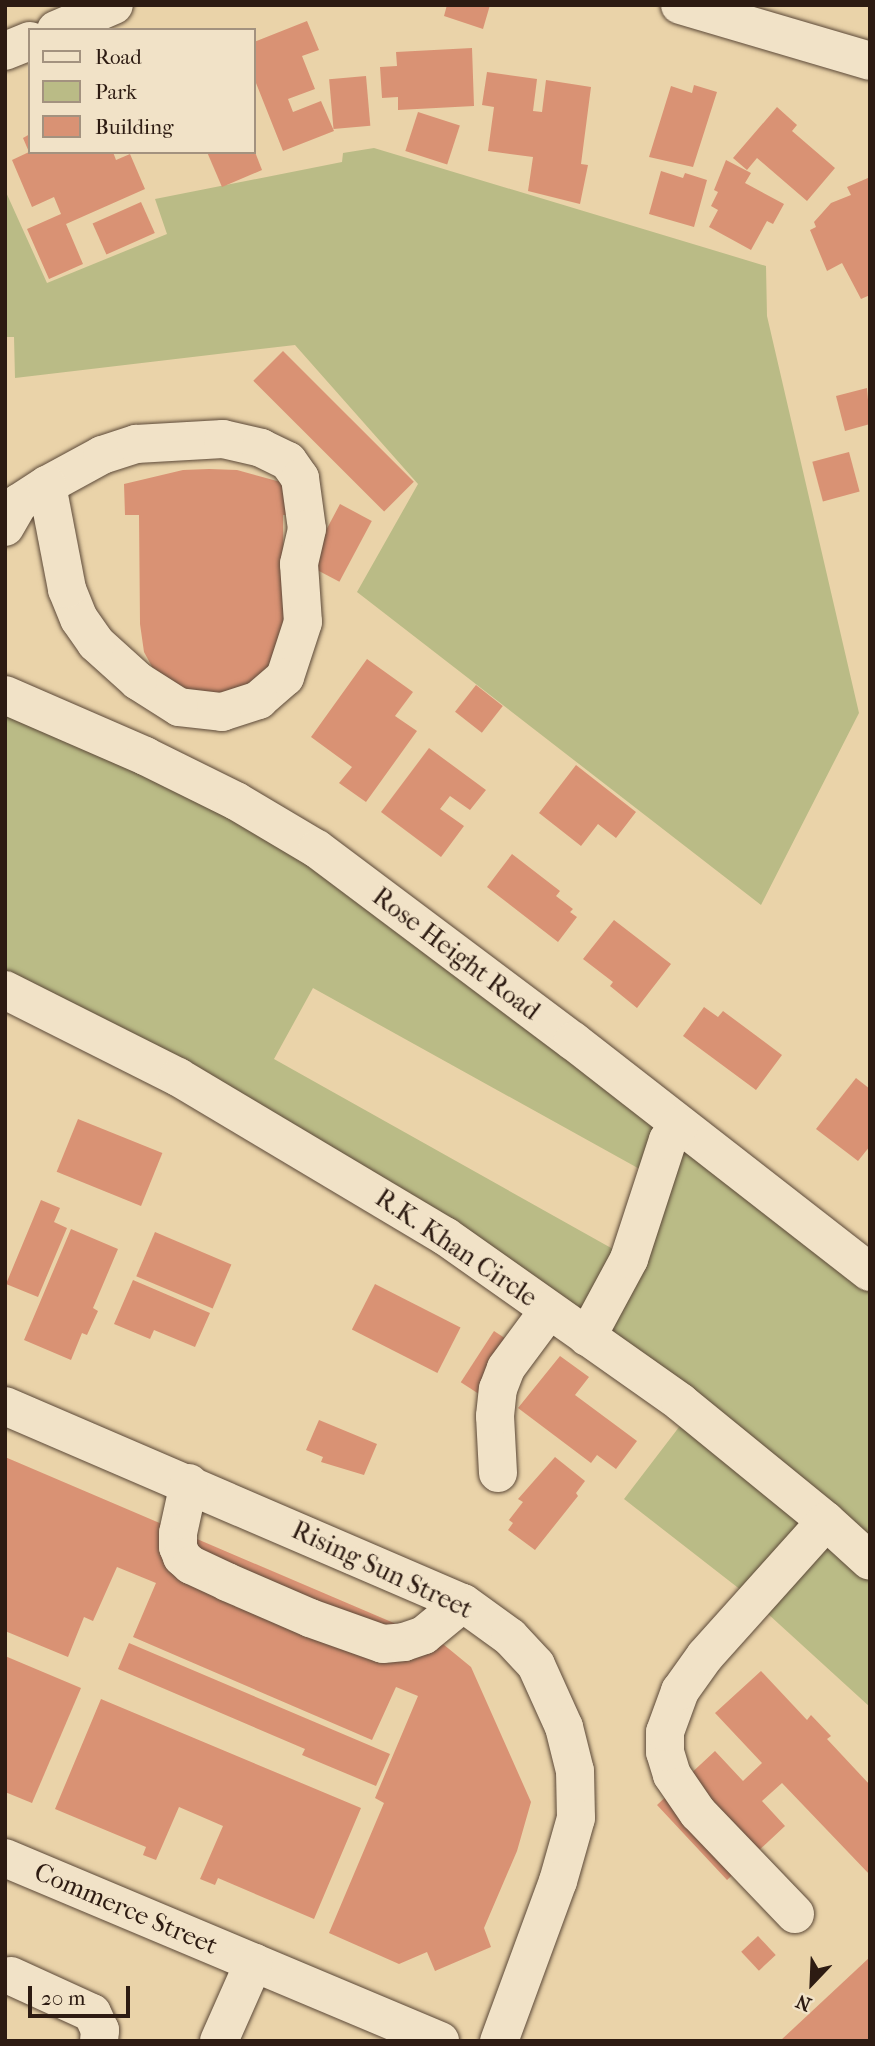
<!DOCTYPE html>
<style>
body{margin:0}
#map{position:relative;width:875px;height:2046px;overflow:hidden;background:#ead3a9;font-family:"IM FELL French Canon",serif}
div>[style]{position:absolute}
.green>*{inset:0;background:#babb86}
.building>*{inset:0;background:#d99274;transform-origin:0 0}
.roads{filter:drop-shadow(0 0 2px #5c4938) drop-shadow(0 0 2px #5c4938)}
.minor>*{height:38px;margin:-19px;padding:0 19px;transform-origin:19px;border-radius:19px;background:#f1e2c7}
span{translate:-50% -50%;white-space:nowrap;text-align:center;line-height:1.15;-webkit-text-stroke:7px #f1e2c7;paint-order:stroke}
.street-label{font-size:26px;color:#2d1b12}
.frame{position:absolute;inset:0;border:7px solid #2d1b12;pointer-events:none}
.legend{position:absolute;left:28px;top:28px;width:228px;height:126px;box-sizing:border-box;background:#f1e2c7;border:2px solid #a3927f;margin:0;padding:9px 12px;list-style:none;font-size:21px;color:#2d1b12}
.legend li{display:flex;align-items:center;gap:14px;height:35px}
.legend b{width:35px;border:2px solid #a3927f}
.north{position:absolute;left:777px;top:1948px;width:70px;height:70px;-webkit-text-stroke:5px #f1e2c7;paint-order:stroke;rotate:203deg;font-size:19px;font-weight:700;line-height:28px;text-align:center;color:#2d1b12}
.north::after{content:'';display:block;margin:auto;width:24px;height:32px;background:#2d1b12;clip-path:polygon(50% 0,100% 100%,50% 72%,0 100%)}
.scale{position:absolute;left:28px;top:1986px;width:102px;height:32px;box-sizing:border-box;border:4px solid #2d1b12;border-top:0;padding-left:9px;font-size:21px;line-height:24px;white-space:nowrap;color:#2d1b12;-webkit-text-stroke:5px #f1e2c7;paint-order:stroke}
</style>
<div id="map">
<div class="green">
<div style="clip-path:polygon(374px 148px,766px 266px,767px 316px,859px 713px,761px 905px,357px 592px,418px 484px,295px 345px,15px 378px,14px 337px,5px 337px,5px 190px,47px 283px,167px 234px,155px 199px,342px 162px,343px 153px)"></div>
<div style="clip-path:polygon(evenodd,5px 694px,237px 799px,870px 1272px,870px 1707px,746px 1594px,624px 1499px,689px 1414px,585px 1337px,5px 993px,5px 694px,313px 988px,654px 1177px,629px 1258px,274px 1059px,313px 988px)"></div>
</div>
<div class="building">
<div style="clip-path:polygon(447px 5px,490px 5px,483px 29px,444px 16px)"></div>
<div style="clip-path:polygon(307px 21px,319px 50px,302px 56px,315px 89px,288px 99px,293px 112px,321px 101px,334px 131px,283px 151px,254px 78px,254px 42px)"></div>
<div style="clip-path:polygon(472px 48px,474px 106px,398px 110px,398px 97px,382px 98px,380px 67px,397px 66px,396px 52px)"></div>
<div style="clip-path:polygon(487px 72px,537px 79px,533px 111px,542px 112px,546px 80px,591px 87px,581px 164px,588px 165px,580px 204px,528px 191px,533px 157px,488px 151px,494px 107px,482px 105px)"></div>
<div style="left:366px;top:76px;width:50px;height:37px;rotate:85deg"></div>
<div style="clip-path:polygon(694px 85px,717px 92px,693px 167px,649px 157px,671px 86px,692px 93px)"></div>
<div style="clip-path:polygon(777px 107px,797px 125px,792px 131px,835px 168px,807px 201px,757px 158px,747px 170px,733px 158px)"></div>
<div style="left:418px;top:112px;width:44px;height:41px;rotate:18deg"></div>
<div style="clip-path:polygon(30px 134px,30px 152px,113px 152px,116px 160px,130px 154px,145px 189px,66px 224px,83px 264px,49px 279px,27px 229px,61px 214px,54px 197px,32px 207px,12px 160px,29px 152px,23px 138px)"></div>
<div style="clip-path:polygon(207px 152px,255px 152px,262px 170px,222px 187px)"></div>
<div style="clip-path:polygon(726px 160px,751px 173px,745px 183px,784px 204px,773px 224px,767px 221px,751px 250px,709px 227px,718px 210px,711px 206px,718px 192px,714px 190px)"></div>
<div style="clip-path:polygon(661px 171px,683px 178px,685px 173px,707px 180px,694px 227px,649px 214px)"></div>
<div style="clip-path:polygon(868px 178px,870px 295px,861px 299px,842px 263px,827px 271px,810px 230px,816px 227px,814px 222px,831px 203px,851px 195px,847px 187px)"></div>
<div style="left:141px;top:202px;width:34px;height:53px;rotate:66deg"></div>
<div style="left:283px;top:351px;width:185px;height:42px;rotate:45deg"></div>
<div style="clip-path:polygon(867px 388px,870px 424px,845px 431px,836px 396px)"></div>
<div style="left:849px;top:452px;width:41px;height:38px;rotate:75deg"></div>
<div style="clip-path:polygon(209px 469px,237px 470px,288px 484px,288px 515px,283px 515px,284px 622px,276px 662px,238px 696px,200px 699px,156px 674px,144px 652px,140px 624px,139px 515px,125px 515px,124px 484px,183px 470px)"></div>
<div style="left:340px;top:504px;width:36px;height:69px;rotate:28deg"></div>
<div style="clip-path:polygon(367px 659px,413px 692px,395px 716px,417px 731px,366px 802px,339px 783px,352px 767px,311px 737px)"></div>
<div style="left:476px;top:685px;width:34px;height:34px;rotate:38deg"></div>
<div style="clip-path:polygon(429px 748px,486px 790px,470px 810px,450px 796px,440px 809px,464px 826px,441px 857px,381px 812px)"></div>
<div style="clip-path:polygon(576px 765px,636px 812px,616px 838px,598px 824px,581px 846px,539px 813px)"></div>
<div style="clip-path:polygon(512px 854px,560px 891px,556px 896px,573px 909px,570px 912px,577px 917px,558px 942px,487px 887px)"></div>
<div style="clip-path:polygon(614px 920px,671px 964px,637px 1008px,610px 986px,613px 982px,583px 959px)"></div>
<div style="clip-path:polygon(704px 1007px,718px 1017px,723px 1011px,782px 1055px,756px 1090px,683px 1036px)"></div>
<div style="clip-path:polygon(856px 1078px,870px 1089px,870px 1146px,858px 1161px,816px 1129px)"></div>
<div style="left:78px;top:1119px;width:91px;height:57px;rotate:22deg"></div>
<div style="clip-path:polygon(41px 1200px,60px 1208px,54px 1222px,67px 1228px,38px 1297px,6px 1284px)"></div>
<div style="clip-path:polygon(71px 1229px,118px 1249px,93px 1308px,98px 1311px,87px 1335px,82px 1333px,71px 1360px,24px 1340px)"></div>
<div style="left:155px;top:1232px;width:83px;height:48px;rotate:23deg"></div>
<div style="clip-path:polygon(133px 1280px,210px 1313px,195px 1347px,154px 1330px,150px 1339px,114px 1324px)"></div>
<div style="left:375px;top:1284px;width:96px;height:51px;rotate:27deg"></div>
<div style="left:494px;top:1331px;width:24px;height:61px;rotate:33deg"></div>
<div style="clip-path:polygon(560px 1356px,589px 1377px,575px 1395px,637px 1441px,616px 1469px,597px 1455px,591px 1463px,518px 1408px)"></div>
<div style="clip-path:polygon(319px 1420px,377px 1444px,364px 1475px,321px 1462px,323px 1457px,306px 1450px)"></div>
<div style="clip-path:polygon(5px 1457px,443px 1644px,471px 1667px,531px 1802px,517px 1851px,484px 1928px,491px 1947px,435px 1971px,427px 1952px,399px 1964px,329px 1933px,384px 1803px,375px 1798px,418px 1696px,396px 1687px,372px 1740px,133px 1637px,156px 1583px,117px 1567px,93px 1621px,84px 1617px,68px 1657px,5px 1631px)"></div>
<div style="clip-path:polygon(555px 1457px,585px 1481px,576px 1493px,578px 1496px,535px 1550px,508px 1530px,513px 1523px,509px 1520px,523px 1502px,518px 1499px)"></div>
<div style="clip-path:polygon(129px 1643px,390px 1754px,376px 1786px,302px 1755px,305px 1749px,118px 1669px)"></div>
<div style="clip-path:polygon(5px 1656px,81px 1688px,32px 1803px,5px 1792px)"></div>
<div style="clip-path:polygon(761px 1671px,807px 1720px,811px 1715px,831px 1736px,827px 1739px,870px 1785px,870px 1875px,782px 1783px,762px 1801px,785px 1826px,727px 1880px,657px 1805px,715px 1751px,743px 1781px,762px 1763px,715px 1713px)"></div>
<div style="clip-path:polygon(101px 1699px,361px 1808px,314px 1919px,218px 1878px,215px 1885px,200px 1879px,223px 1826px,179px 1807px,156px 1860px,143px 1855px,146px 1847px,55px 1809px)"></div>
<div style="left:758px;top:1936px;width:26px;height:23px;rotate:47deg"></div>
<div style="clip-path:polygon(870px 1957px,870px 2041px,780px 2041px)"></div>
</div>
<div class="roads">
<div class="minor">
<div style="left:680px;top:5px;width:198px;rotate:16.4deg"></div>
<div style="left:56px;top:30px;width:63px;rotate:-23.3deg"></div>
<div style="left:5px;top:51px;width:27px;rotate:-22deg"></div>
<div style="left:5px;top:527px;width:28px;rotate:-60deg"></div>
<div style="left:19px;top:503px;width:33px;rotate:-33deg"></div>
<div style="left:47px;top:485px;width:63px;rotate:-28.6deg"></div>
<div style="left:102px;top:455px;width:36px;rotate:-18deg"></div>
<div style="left:136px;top:444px;width:87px;rotate:-3.3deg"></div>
<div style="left:223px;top:439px;width:39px;rotate:13deg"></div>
<div style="left:261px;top:448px;width:30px;rotate:26deg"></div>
<div style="left:288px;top:461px;width:21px;rotate:55deg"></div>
<div style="left:300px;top:478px;width:51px;rotate:82.2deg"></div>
<div style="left:307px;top:529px;width:36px;rotate:103deg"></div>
<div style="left:299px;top:564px;width:58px;rotate:86.1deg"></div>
<div style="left:303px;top:622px;width:58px;rotate:108.1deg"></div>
<div style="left:285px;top:677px;width:35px;rotate:139deg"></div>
<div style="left:259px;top:700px;width:39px;rotate:162deg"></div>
<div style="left:222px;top:712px;width:43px;rotate:-173.4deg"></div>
<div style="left:179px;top:707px;width:49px;rotate:-147.6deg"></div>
<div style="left:138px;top:681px;width:57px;rotate:-137.9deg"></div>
<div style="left:96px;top:643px;width:29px;rotate:-125deg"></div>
<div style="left:79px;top:619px;width:32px;rotate:-112deg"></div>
<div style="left:67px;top:589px;width:106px;rotate:-100.9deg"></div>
<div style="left:5px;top:695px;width:153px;rotate:23.5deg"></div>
<div style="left:145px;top:756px;width:102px;rotate:26.3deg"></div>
<div style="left:236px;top:801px;width:94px;rotate:30.7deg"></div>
<div style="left:317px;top:849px;width:320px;rotate:36.9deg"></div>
<div style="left:573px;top:1041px;width:376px;rotate:37.9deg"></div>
<div style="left:5px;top:990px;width:194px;rotate:26.7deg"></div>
<div style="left:178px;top:1077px;width:311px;rotate:30.8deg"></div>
<div style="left:445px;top:1236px;width:288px;rotate:35.2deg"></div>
<div style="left:680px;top:1402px;width:188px;rotate:39.2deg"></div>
<div style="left:826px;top:1521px;width:59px;rotate:42.3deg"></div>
<div style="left:587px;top:1337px;width:89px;rotate:-61.7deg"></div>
<div style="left:629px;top:1259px;width:125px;rotate:-71.9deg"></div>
<div style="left:668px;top:1140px;width:18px;rotate:-52deg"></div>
<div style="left:5px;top:1406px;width:499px;rotate:23.3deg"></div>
<div style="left:463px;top:1603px;width:58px;rotate:35.9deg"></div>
<div style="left:510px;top:1637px;width:38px;rotate:47deg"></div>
<div style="left:536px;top:1665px;width:68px;rotate:65.7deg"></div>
<div style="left:564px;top:1727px;width:45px;rotate:76deg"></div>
<div style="left:575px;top:1771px;width:47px;rotate:88.8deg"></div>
<div style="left:576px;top:1818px;width:66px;rotate:105.9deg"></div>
<div style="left:558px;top:1881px;width:171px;rotate:110.2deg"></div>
<div style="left:498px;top:1473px;width:57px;rotate:-93deg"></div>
<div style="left:495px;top:1416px;width:27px;rotate:-84deg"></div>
<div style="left:498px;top:1389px;width:22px;rotate:-69deg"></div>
<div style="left:506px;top:1368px;width:72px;rotate:-53.4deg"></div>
<div style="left:189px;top:1483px;width:51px;rotate:102.4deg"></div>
<div style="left:178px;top:1533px;width:14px;rotate:90deg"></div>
<div style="left:178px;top:1547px;width:11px;rotate:68deg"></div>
<div style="left:182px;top:1557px;width:12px;rotate:42deg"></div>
<div style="left:191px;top:1565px;width:40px;rotate:25deg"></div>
<div style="left:227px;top:1582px;width:90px;rotate:23.4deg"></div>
<div style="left:310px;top:1618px;width:77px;rotate:19.6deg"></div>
<div style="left:383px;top:1644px;width:21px;rotate:-5deg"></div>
<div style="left:404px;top:1642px;width:21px;rotate:-19deg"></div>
<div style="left:424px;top:1635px;width:50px;rotate:-39.4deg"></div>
<div style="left:5px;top:1858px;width:472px;rotate:22.8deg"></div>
<div style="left:795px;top:1914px;width:140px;rotate:-133.8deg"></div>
<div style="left:698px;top:1813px;width:46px;rotate:-124.4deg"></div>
<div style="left:672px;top:1775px;width:24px;rotate:-107deg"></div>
<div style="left:665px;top:1752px;width:20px;rotate:-90deg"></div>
<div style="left:665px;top:1732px;width:44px;rotate:-69.9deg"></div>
<div style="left:680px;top:1691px;width:43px;rotate:-54.5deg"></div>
<div style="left:705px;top:1656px;width:181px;rotate:-48.1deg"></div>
<div style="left:11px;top:1976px;width:89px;rotate:24.6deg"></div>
<div style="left:92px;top:2013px;width:19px;rotate:65deg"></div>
<div style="left:100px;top:2030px;width:11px;rotate:95deg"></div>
<div style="left:219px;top:2041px;width:86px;rotate:-66.1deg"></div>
</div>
</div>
<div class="street-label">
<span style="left:456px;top:954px;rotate:37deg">Rose Height Road</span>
<span style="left:456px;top:1248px;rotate:34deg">R.K. Khan Circle</span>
<span style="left:382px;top:1570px;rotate:25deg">Rising Sun Street</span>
<span style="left:126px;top:1909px;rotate:23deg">Commerce Street</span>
</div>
<div class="frame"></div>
<ul class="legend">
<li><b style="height:9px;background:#f1e2c7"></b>Road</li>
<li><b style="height:19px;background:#babb86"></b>Park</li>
<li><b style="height:19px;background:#d99274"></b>Building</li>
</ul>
<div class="north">N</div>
<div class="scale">20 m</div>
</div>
